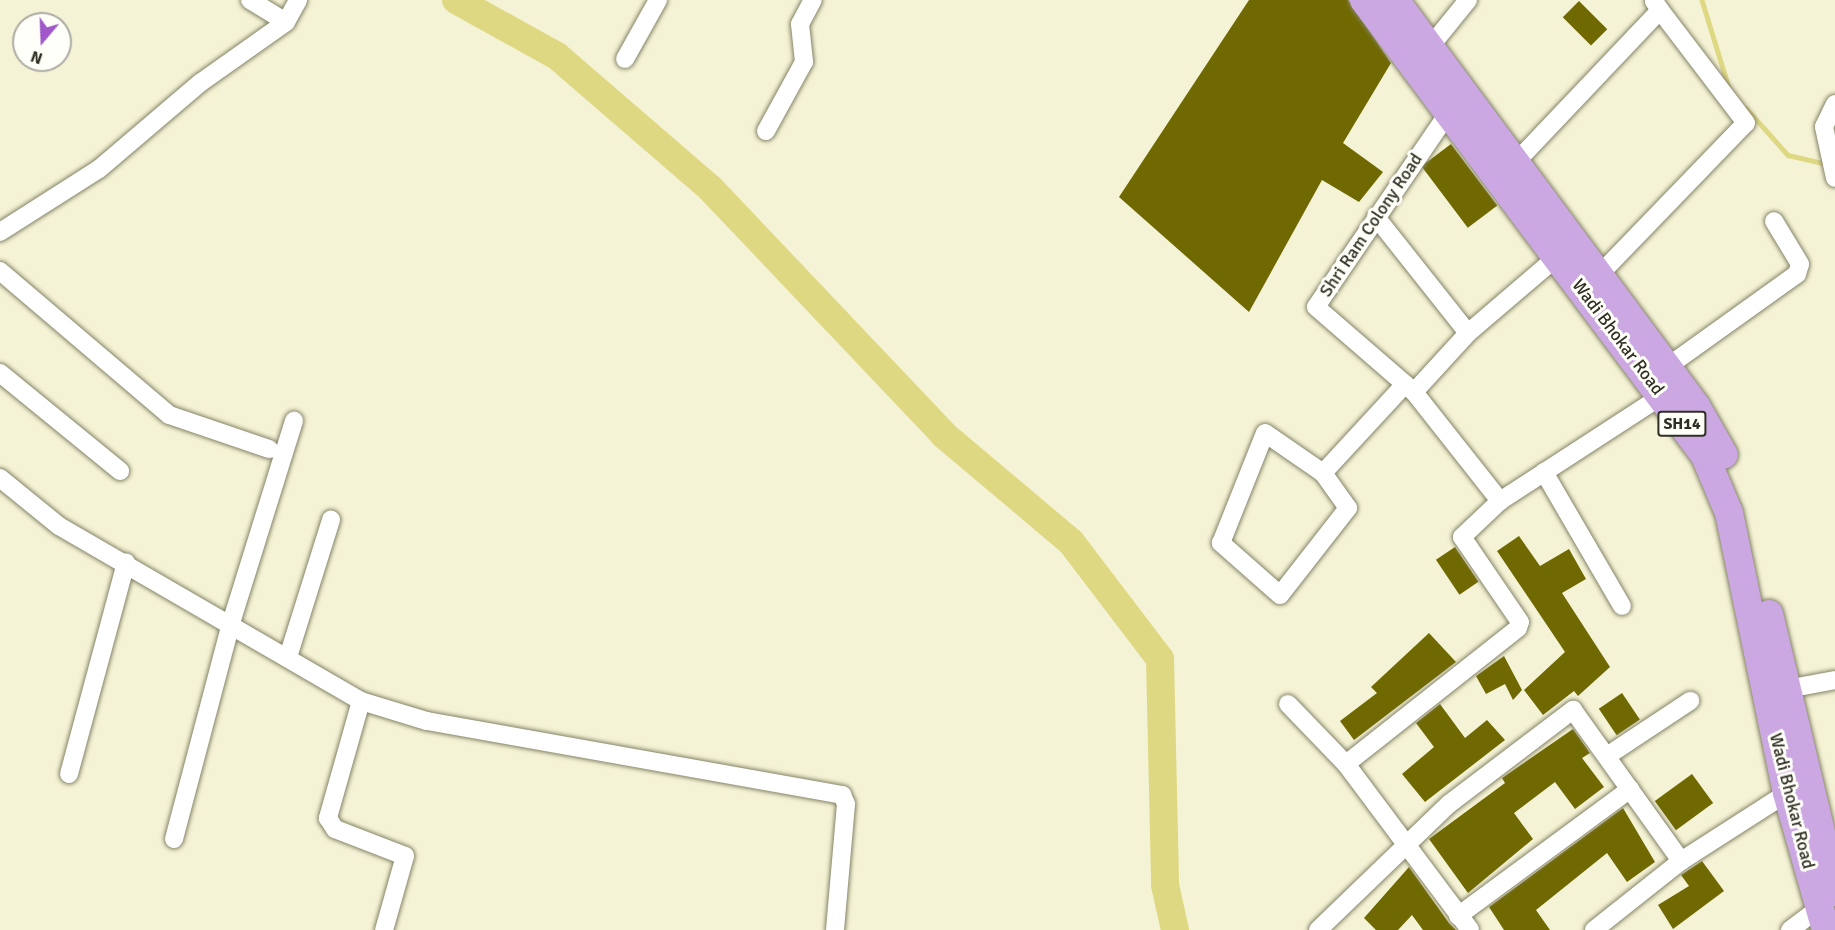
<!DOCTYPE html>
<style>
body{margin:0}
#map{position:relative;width:1835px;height:930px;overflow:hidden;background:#f5f3d5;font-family:Signika,sans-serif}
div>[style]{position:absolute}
.stream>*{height:4.5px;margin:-2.25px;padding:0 2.25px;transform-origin:2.25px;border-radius:2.25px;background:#dfd883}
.river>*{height:28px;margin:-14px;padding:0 14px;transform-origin:14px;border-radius:14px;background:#dfd883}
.building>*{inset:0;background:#706800;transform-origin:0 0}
.roads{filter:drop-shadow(0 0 2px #858368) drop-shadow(0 0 2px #858368)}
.minor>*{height:18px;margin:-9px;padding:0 9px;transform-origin:9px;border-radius:9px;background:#fff}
.primary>*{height:28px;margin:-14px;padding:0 14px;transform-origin:14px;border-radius:14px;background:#cba8e2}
span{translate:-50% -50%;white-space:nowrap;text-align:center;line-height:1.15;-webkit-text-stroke:6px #fffff9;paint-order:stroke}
.shield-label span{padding:2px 4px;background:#fffff9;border:2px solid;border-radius:4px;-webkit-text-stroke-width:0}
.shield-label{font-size:16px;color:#302f24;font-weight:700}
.street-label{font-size:18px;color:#302f24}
.north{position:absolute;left:12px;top:12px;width:60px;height:60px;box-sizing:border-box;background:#fffff9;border:2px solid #acaca4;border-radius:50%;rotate:199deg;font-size:16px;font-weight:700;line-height:24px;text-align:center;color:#302f24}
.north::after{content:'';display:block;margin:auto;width:21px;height:27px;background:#a057ca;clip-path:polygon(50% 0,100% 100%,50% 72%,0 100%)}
</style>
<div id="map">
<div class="stream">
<div style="left:1702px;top:0;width:92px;rotate:72.9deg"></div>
<div style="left:1746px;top:108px;width:63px;rotate:48.2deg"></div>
<div style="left:1788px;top:155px;width:39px;rotate:13deg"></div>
</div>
<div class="river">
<div style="left:456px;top:0;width:115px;rotate:29deg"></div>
<div style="left:557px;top:56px;width:202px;rotate:40.8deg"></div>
<div style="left:710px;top:188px;width:340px;rotate:46.5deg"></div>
<div style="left:944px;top:435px;width:166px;rotate:40.1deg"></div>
<div style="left:1071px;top:542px;width:147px;rotate:52.7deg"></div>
<div style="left:1160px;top:659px;width:226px;rotate:88.7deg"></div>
<div style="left:1165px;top:885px;width:46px;rotate:77.5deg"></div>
</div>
<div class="building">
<div style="clip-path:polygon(1249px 0,1348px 0,1391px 63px,1343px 143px,1383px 172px,1359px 202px,1322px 180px,1249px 312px,1119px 197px)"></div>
<div style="left:1579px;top:1px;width:40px;height:23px;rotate:45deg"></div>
<div style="left:1451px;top:144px;width:77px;height:37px;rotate:53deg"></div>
<div style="clip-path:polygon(1519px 536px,1540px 566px,1569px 549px,1586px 579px,1562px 593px,1610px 667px,1578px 696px,1574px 691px,1543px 715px,1524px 690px,1565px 652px,1497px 551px)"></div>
<div style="left:1455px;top:547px;width:42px;height:23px;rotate:56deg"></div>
<div style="clip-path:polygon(1429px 633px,1456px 662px,1354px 740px,1340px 721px,1377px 693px,1371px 687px)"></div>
<div style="clip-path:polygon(1504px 656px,1522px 690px,1513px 700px,1505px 684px,1486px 694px,1476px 676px)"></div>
<div style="left:1622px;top:693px;width:32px;height:28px;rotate:56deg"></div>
<div style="clip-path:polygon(1440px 704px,1465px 738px,1487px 720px,1505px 740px,1425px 802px,1402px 774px,1434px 747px,1416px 723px)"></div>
<div style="clip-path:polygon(1573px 729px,1590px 753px,1582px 758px,1604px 787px,1575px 809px,1555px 782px,1514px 813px,1533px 839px,1468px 893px,1429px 839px,1505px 783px,1502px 778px)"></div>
<div style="left:1692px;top:774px;width:36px;height:46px;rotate:54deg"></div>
<div style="clip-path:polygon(1623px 808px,1655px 862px,1627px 882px,1607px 853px,1536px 910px,1550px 930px,1504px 930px,1489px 907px)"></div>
<div style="clip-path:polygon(1702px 861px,1724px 891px,1673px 929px,1658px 905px,1689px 886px,1681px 875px)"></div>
<div style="clip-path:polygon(1409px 867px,1449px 923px,1456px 930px,1423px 930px,1412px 915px,1398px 930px,1376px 930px,1364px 918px)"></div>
</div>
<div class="roads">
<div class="minor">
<div style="left:250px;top:0;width:42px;rotate:31.4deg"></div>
<div style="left:1429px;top:48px;width:62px;rotate:-50.9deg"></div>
<div style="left:625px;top:59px;width:68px;rotate:-60.8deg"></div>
<div style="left:1835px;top:104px;width:25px;rotate:116deg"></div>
<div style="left:1824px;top:127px;width:52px;rotate:77.8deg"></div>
<div style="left:1453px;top:106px;width:243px;rotate:124.3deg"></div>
<div style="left:1316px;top:307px;width:130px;rotate:40.9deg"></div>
<div style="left:1414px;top:392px;width:80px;rotate:-47.5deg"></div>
<div style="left:1468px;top:333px;width:126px;rotate:-40.5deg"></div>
<div style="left:766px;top:131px;width:79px;rotate:-61.2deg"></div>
<div style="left:804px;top:62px;width:38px;rotate:-96deg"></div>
<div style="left:800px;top:24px;width:27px;rotate:-62deg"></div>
<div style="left:1516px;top:162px;width:209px;rotate:-46.5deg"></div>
<div style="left:1660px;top:10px;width:11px;rotate:-124deg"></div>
<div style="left:1376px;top:217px;width:148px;rotate:51.6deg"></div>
<div style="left:0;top:232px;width:117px;rotate:-32.5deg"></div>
<div style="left:99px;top:169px;width:133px;rotate:-40.4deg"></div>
<div style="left:200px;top:83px;width:105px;rotate:-35.3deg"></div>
<div style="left:286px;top:22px;width:25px;rotate:-61deg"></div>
<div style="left:0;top:271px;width:222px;rotate:40.4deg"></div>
<div style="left:169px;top:415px;width:106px;rotate:18.8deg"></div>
<div style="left:1599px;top:275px;width:211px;rotate:-46deg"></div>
<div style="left:1746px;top:123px;width:142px;rotate:-127.3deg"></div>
<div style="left:1667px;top:367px;width:160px;rotate:-35.6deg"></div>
<div style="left:1797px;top:274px;width:10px;rotate:-73deg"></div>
<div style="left:1800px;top:264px;width:50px;rotate:-121.2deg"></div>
<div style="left:0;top:373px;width:155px;rotate:39.2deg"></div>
<div style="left:1414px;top:392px;width:139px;rotate:51.7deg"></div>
<div style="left:1500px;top:501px;width:200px;rotate:-33deg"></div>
<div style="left:1265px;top:433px;width:70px;rotate:34.6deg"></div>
<div style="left:1323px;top:473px;width:43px;rotate:54.5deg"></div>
<div style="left:1348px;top:508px;width:110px;rotate:128deg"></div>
<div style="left:1280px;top:595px;width:79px;rotate:-138.6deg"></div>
<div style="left:1221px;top:543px;width:118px;rotate:-68.2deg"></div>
<div style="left:1544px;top:472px;width:155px;rotate:59.8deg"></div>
<div style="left:1323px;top:473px;width:121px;rotate:-47.3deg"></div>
<div style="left:0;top:478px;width:76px;rotate:39.1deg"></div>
<div style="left:59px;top:526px;width:349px;rotate:30.1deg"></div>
<div style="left:361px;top:701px;width:69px;rotate:16.9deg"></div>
<div style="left:427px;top:721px;width:422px;rotate:10.1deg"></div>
<div style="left:842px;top:795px;width:10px;rotate:66deg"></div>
<div style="left:846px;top:804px;width:126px;rotate:95deg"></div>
<div style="left:288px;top:657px;width:144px;rotate:-72.6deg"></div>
<div style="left:1787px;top:689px;width:49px;rotate:-10.6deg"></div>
<div style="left:361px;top:701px;width:122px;rotate:105.8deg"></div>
<div style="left:328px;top:818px;width:13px;rotate:58deg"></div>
<div style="left:335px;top:829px;width:75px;rotate:21.1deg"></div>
<div style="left:405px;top:856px;width:77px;rotate:105.8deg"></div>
<div style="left:1288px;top:704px;width:83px;rotate:46deg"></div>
<div style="left:1346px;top:764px;width:207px;rotate:53.2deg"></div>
<div style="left:1607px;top:756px;width:100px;rotate:-33.5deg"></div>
<div style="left:1346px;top:764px;width:219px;rotate:-38.3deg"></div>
<div style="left:1518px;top:628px;width:6px;rotate:-72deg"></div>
<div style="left:1520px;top:622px;width:103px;rotate:-124.3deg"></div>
<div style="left:1462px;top:537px;width:52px;rotate:-43.5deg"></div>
<div style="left:69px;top:774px;width:219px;rotate:-74.9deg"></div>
<div style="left:174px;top:839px;width:223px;rotate:-75.2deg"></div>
<div style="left:231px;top:623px;width:212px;rotate:-72.7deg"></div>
<div style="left:1458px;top:916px;width:214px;rotate:-36.4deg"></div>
<div style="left:1318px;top:930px;width:182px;rotate:-43.9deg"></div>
<div style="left:1449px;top:804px;width:156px;rotate:-37.2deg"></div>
<div style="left:1573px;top:710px;width:186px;rotate:54.4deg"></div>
<div style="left:1594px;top:930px;width:111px;rotate:-38.4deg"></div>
<div style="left:1681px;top:861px;width:126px;rotate:-32.7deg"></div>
<div style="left:1790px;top:930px;width:36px;rotate:-37deg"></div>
</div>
<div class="primary">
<div style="left:1364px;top:0;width:569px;rotate:53.21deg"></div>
<div style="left:1705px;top:456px;width:62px;rotate:67.2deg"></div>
<div style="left:1729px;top:513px;width:286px;rotate:78.3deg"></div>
<div style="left:1787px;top:793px;width:142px;rotate:74.1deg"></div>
<div style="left:1395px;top:0;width:505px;rotate:53.45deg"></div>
<div style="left:1696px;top:406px;width:56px;rotate:60.3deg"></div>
<div style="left:1769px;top:614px;width:286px;rotate:76.6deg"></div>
</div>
</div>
<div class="shield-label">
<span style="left:1682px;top:424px">SH14</span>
</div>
<div class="street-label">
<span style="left:1371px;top:225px;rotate:-56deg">Shri Ram Colony Road</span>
<span style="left:1618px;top:337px;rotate:53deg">Wadi Bhokar Road</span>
<span style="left:1792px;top:801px;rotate:76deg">Wadi Bhokar Road</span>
</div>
<div class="north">N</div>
</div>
